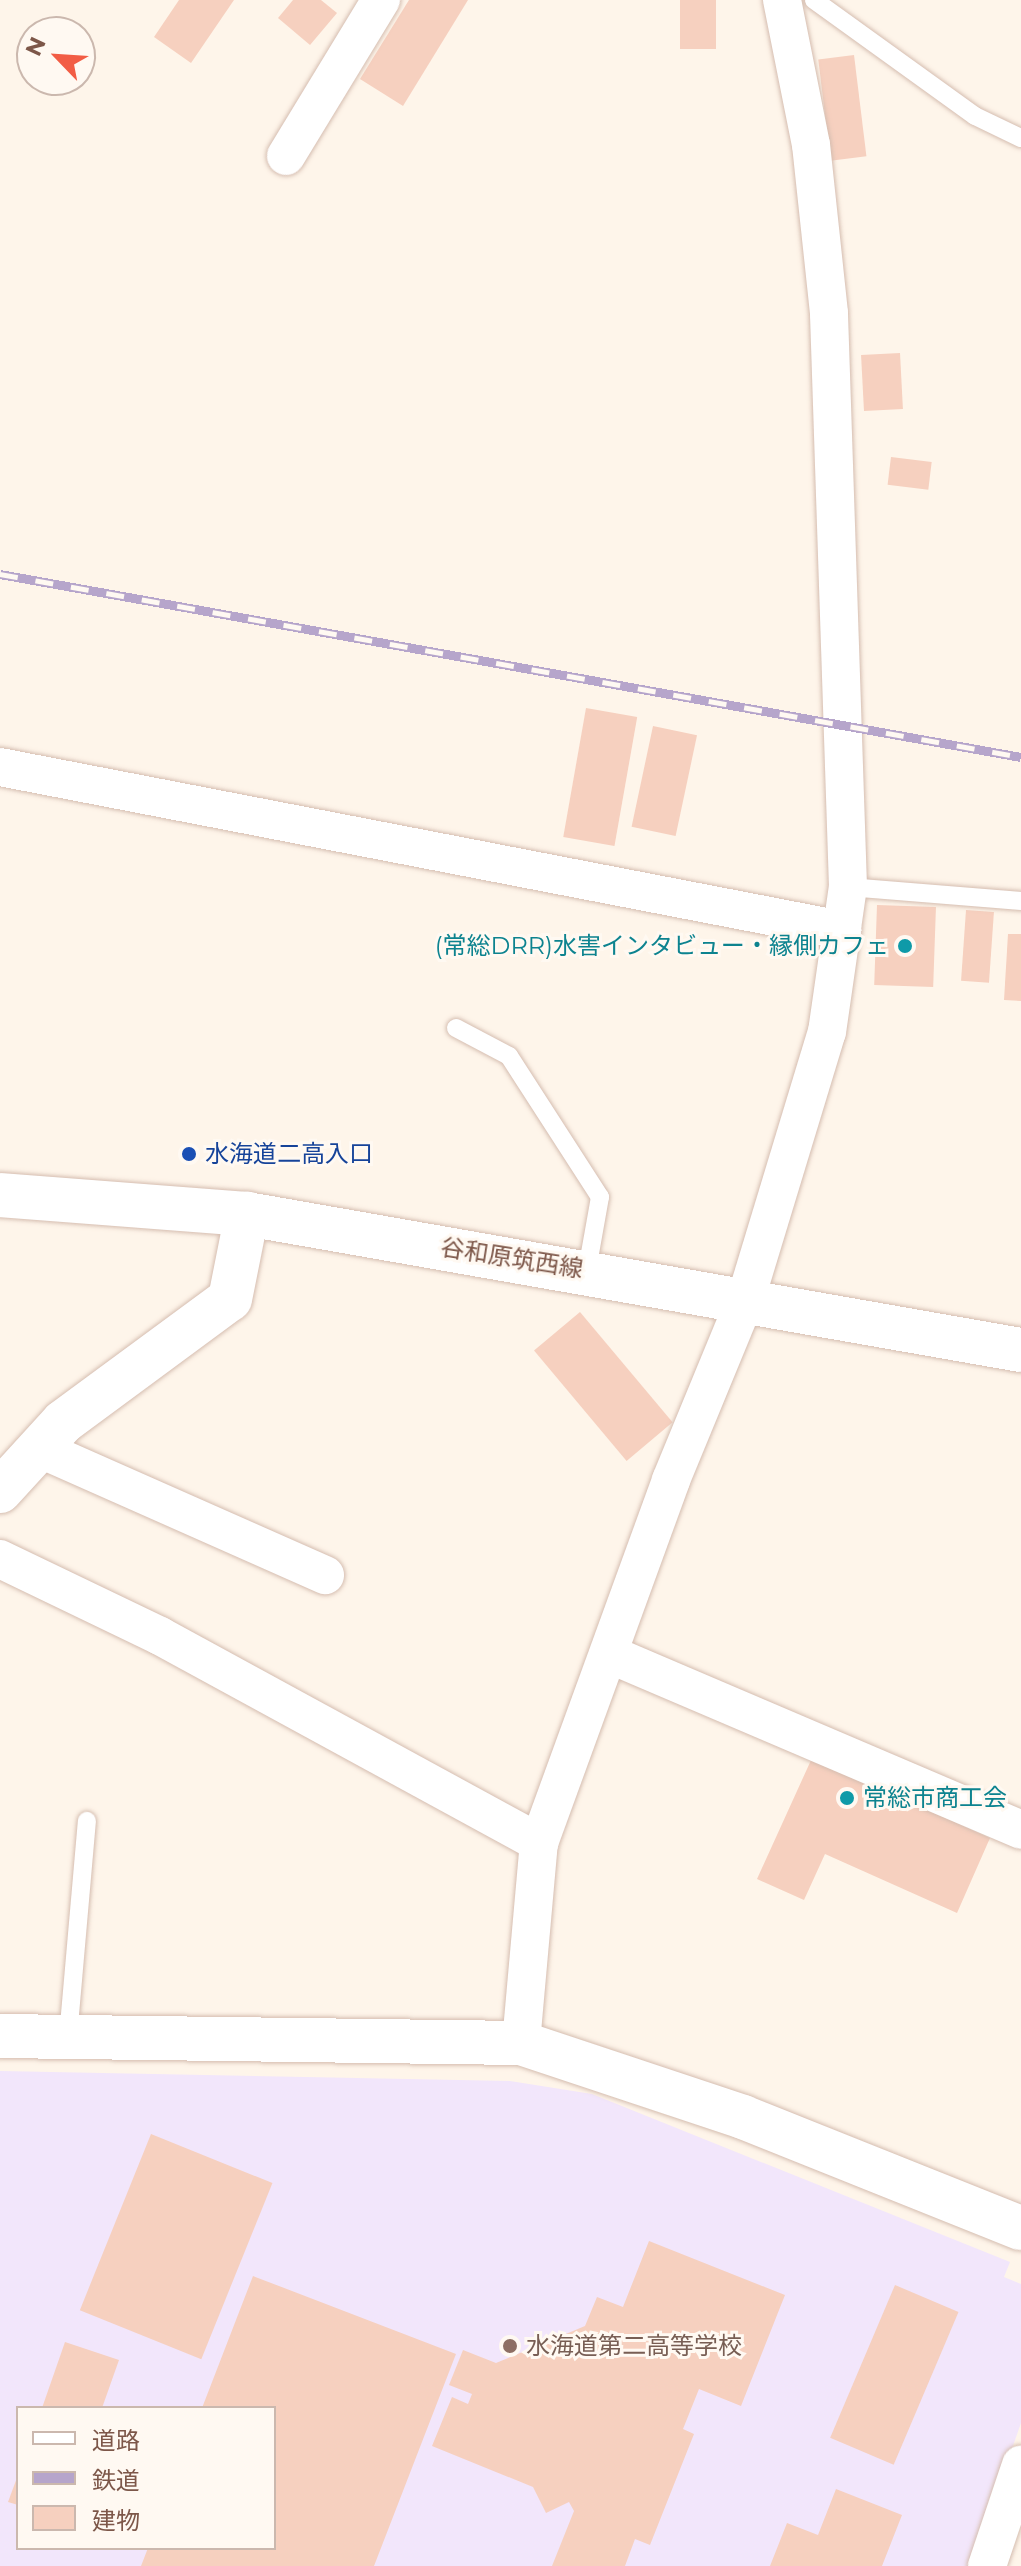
<!DOCTYPE html>
<meta charset="utf-8">
<style>
body{margin:0}
#map{position:relative;width:1021px;height:2566px;overflow:hidden;background:#fef5ea;font-family:Montserrat,"Noto Sans JP",sans-serif}
div>[style]{position:absolute}
.education>*{inset:0;background:#f2e6fb}
.building>*{inset:0;background:#f6d0bf;transform-origin:0 0}
.roads{filter:drop-shadow(0 0 2px #d5bdb0) drop-shadow(0 0 2px #d5bdb0)}
.service>*{height:18px;margin:-9px;padding:0 9px;transform-origin:9px;border-radius:9px;background:#fff}
.minor>*{height:38px;margin:-19px;padding:0 19px;transform-origin:19px;border-radius:19px;background:#fff}
.tertiary>*{height:44px;margin:-22px;padding:0 22px;transform-origin:22px;border-radius:22px;background:#fff}
.secondary>*{height:44px;margin:-22px;padding:0 22px;transform-origin:22px;border-radius:22px;background:#fff}
.rail>*{height:9px;margin-top:-4.5px;transform-origin:0;background:repeating-linear-gradient(90deg,#fff9f2 0 18px,#b6a5cb 0 36px);box-sizing:border-box;border-block:2px solid #b6a5cb}
.dots>*{width:22px;height:22px;translate:-50% -50%;box-sizing:border-box;border:4px solid #fff9f2;border-radius:50%}
span{translate:-50% -50%;white-space:nowrap;text-align:center;line-height:1.15;-webkit-text-stroke:6px #fff9f2;paint-order:stroke}
.culture-label{font-size:24px;color:#0d838f}
.right{translate:-100% -50%;text-align:right}
.left{translate:0 -50%;text-align:left}
.transit-label{font-size:24px;color:#164399}
.street-label{font-size:24px;color:#7d5749}
.education-label{font-size:24px;color:#785e54}
.legend{position:absolute;left:16px;top:2406px;width:260px;height:144px;box-sizing:border-box;background:#fff9f2;border:2px solid #cbb8ae;margin:0;padding:10px 14px;list-style:none;font-size:24px;color:#7d5749}
.legend li{display:flex;align-items:center;gap:16px;height:40px}
.legend b{width:40px;border:2px solid #cbb8ae}
.north{position:absolute;left:16px;top:16px;width:80px;height:80px;box-sizing:border-box;background:#fff9f2;border:2px solid #cbb8ae;border-radius:50%;rotate:295deg;font-size:22px;font-weight:700;line-height:32px;text-align:center;color:#7d5749}
.north::after{content:'';display:block;margin:auto;width:28px;height:36px;background:#f25d45;clip-path:polygon(50% 0,100% 100%,50% 72%,0 100%)}
</style>
<div id="map">
<div class="education">
<div style="clip-path:polygon(evenodd,0 2071px,510px 2081px,592px 2094px,1010px 2262px,1004px 2277px,1021px 2284px,1021px 2423px,971px 2566px,0 2566px,0 2071px,18px 2408px,274px 2408px,274px 2548px,18px 2548px,18px 2408px)"></div>
</div>
<div class="building">
<div style="clip-path:polygon(179px 0,234px 0,191px 63px,154px 37px)"></div>
<div style="clip-path:polygon(293px 0,321px 0,337px 13px,310px 45px,278px 18px)"></div>
<div style="clip-path:polygon(409px 0,468px 0,403px 106px,360px 79px)"></div>
<div style="left:680px;top:0;width:36px;height:49px"></div>
<div style="left:854px;top:55px;width:102px;height:36px;rotate:83deg"></div>
<div style="left:900px;top:353px;width:56px;height:39px;rotate:87deg"></div>
<div style="left:891px;top:457px;width:41px;height:28px;rotate:7deg"></div>
<div style="left:586px;top:708px;width:52px;height:131px;rotate:10deg"></div>
<div style="left:653px;top:726px;width:45px;height:103px;rotate:12deg"></div>
<div style="left:877px;top:905px;width:59px;height:80px;rotate:2deg"></div>
<div style="left:966px;top:910px;width:28px;height:71px;rotate:4deg"></div>
<div style="clip-path:polygon(1008px 934px,1021px 934px,1021px 1001px,1004px 1000px)"></div>
<div style="left:580px;top:1312px;width:144px;height:60px;rotate:50deg"></div>
<div style="clip-path:polygon(812px 1758px,990px 1838px,957px 1913px,825px 1854px,804px 1900px,757px 1879px)"></div>
<div style="left:151px;top:2134px;width:131px;height:190px;rotate:22deg"></div>
<div style="clip-path:polygon(649px 2241px,785px 2295px,741px 2406px,699px 2389px,683px 2429px,694px 2434px,650px 2545px,635px 2539px,625px 2566px,552px 2566px,574px 2511px,569px 2502px,546px 2513px,533px 2487px,432px 2446px,452px 2397px,468px 2404px,472px 2394px,449px 2385px,463px 2350px,496px 2363px,585px 2326px,597px 2297px,623px 2307px)"></div>
<div style="clip-path:polygon(253px 2276px,456px 2354px,374px 2566px,141px 2566px,148px 2548px,274px 2548px,274px 2408px,202px 2408px)"></div>
<div style="left:895px;top:2285px;width:69px;height:166px;rotate:23deg"></div>
<div style="clip-path:polygon(65px 2342px,119px 2360px,102px 2408px,42px 2408px)"></div>
<div style="clip-path:polygon(18px 2475px,18px 2505px,8px 2502px)"></div>
<div style="clip-path:polygon(836px 2489px,902px 2515px,882px 2566px,770px 2566px,787px 2523px,818px 2535px)"></div>
</div>
<div class="roads">
<div class="service">
<div style="left:814px;top:0;width:198px;rotate:35.8deg"></div>
<div style="left:975px;top:116px;width:51px;rotate:25.6deg"></div>
<div style="left:848px;top:887px;width:174px;rotate:4.6deg"></div>
<div style="left:456px;top:1028px;width:60px;rotate:27.8deg"></div>
<div style="left:509px;top:1056px;width:168px;rotate:57.2deg"></div>
<div style="left:600px;top:1197px;width:74px;rotate:100.1deg"></div>
<div style="left:68px;top:2037px;width:217px;rotate:-85deg"></div>
</div>
<div class="minor">
<div style="left:286px;top:156px;width:183px;rotate:-58.7deg"></div>
<div style="left:0;top:767px;width:858px;rotate:10.96deg"></div>
<div style="left:38px;top:1448px;width:314px;rotate:23.9deg"></div>
<div style="left:0;top:1559px;width:178px;rotate:25.7deg"></div>
<div style="left:160px;top:1636px;width:432px;rotate:28.6deg"></div>
<div style="left:609px;top:1654px;width:448px;rotate:23.1deg"></div>
<div style="left:521px;top:2043px;width:201px;rotate:-84.9deg"></div>
<div style="left:539px;top:1843px;width:386px;rotate:-70deg"></div>
<div style="left:671px;top:1480px;width:197px;rotate:-67.6deg"></div>
<div style="left:746px;top:1298px;width:278px;rotate:-73.1deg"></div>
<div style="left:827px;top:1032px;width:147px;rotate:-81.8deg"></div>
<div style="left:848px;top:887px;width:574px;rotate:-91.9deg"></div>
<div style="left:829px;top:313px;width:169px;rotate:-96.1deg"></div>
<div style="left:811px;top:145px;width:148px;rotate:-101.3deg"></div>
<div style="left:987px;top:2566px;width:107px;rotate:-71.4deg"></div>
</div>
<div class="tertiary">
<div style="left:0;top:1491px;width:93px;rotate:-47.6deg"></div>
<div style="left:63px;top:1422px;width:207px;rotate:-36.4deg"></div>
<div style="left:230px;top:1299px;width:87px;rotate:-78.7deg"></div>
<div style="left:0;top:2036px;width:521px;rotate:0.77deg"></div>
<div style="left:521px;top:2043px;width:234px;rotate:18.4deg"></div>
<div style="left:743px;top:2117px;width:299px;rotate:21.8deg"></div>
</div>
<div class="secondary">
<div style="left:0;top:1195px;width:248px;rotate:4.4deg"></div>
<div style="left:247px;top:1214px;width:786px;rotate:9.97deg"></div>
</div>
</div>
<div class="rail">
<div style="left:0;top:574px;width:1037px;rotate:10.16deg"></div>
</div>
<div class="dots">
<div style="left:905px;top:946px;background:#0f9aa8"></div>
<div style="left:189px;top:1154px;background:#1a4fb4"></div>
<div style="left:847px;top:1798px;background:#0f9aa8"></div>
<div style="left:510px;top:2346px;background:#8d6e63"></div>
</div>
<div class="culture-label">
<span class="right" style="left:889px;top:946px">(常総DRR)水害インタビュー・縁側カフェ</span>
<span class="left" style="left:863px;top:1798px">常総市商工会</span>
</div>
<div class="transit-label">
<span class="left" style="left:205px;top:1154px">水海道二高入口</span>
</div>
<div class="street-label">
<span style="left:512px;top:1258px;rotate:9deg">谷和原筑西線</span>
</div>
<div class="education-label">
<span class="left" style="left:526px;top:2346px">水海道第二高等学校</span>
</div>
<ul class="legend">
<li><b style="height:10px;background:#fff"></b>道路</li>
<li><b style="height:10px;background:#b6a5cb"></b>鉄道</li>
<li><b style="height:22px;background:#f6d0bf"></b>建物</li>
</ul>
<div class="north">N</div>
</div>
